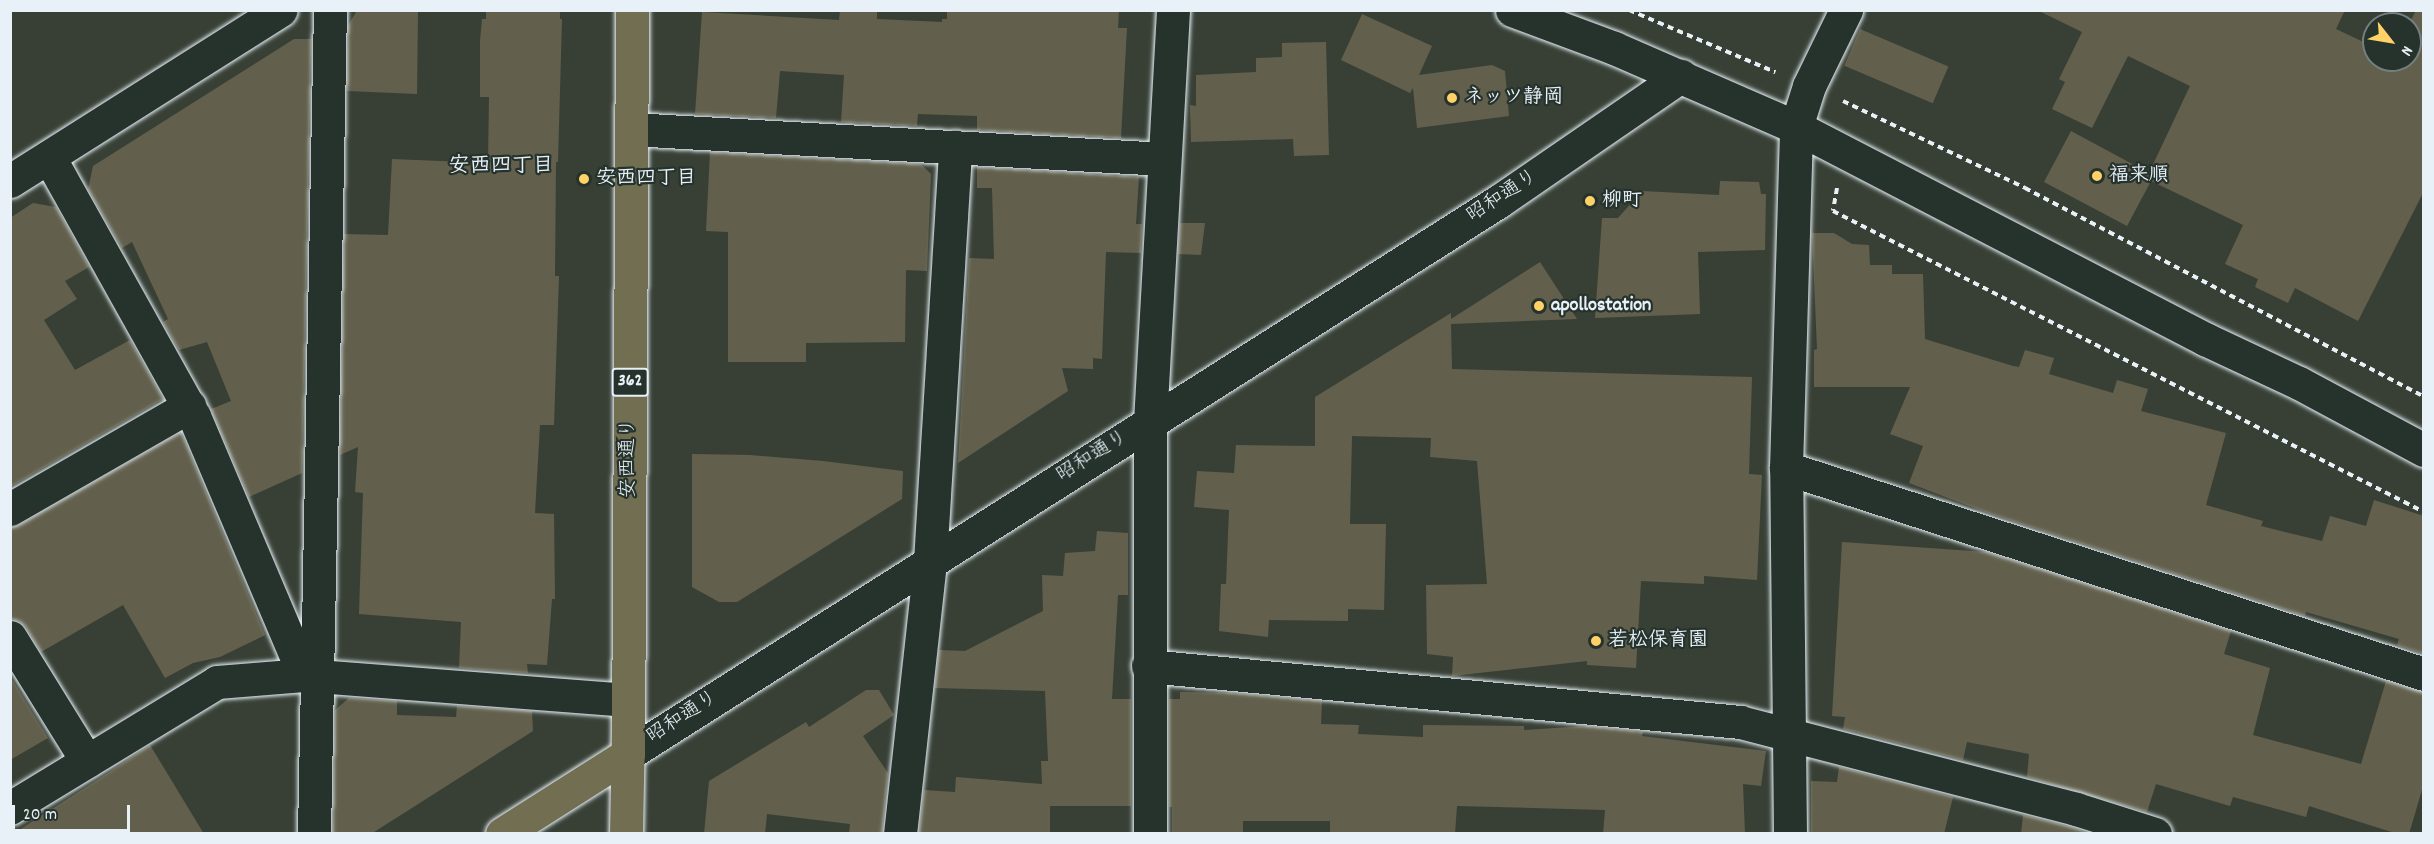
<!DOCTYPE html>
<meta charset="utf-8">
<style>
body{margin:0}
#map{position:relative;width:2434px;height:844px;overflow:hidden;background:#384036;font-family:Dekko,"Klee One",sans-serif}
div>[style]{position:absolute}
.building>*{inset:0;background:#62604c;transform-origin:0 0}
.path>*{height:4px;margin-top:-2px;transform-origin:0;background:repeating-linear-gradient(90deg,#e8f1f8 0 6px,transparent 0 10.5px)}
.roads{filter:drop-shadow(0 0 2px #e8f1f8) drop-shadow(0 0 2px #e8f1f8)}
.minor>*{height:33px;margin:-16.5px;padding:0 16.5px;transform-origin:16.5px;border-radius:16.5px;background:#26332d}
.major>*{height:33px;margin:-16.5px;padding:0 16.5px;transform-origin:16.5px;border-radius:16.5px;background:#726e52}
.highway>*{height:33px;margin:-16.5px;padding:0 16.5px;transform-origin:16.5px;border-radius:16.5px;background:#726e52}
.dots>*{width:16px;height:16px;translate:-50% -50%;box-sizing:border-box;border:3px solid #26332d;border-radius:50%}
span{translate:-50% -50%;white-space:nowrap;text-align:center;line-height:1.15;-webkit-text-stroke:4.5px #26332d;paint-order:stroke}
.shield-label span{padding:2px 4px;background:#26332d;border:2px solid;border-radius:4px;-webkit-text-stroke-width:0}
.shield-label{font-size:18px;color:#e8f1f8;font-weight:700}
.poi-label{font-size:20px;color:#e8f1f8;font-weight:700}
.left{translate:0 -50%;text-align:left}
.street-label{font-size:20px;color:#e8f1f8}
.neighbourhood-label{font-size:21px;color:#e8f1f8;font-weight:700}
.frame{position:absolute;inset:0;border:12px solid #e8f1f8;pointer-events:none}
.north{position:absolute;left:2362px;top:12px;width:60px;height:60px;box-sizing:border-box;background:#26332d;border:2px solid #747f7e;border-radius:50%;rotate:121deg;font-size:16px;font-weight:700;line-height:24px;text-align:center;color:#e8f1f8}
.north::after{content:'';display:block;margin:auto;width:21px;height:27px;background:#ffd166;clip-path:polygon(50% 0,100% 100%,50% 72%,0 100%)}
.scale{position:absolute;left:12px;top:805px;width:118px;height:27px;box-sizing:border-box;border:3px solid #e8f1f8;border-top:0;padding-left:8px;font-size:18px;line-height:21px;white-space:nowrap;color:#e8f1f8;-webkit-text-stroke:4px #26332d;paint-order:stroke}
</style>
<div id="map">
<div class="building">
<div style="clip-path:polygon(357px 10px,418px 10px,417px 94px,347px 91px,348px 26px)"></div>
<div style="clip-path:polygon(486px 10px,560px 10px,560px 19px,562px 19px,558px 162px,556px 162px,555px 276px,559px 276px,554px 425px,540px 425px,535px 513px,554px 514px,555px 599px,552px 599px,547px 665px,527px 664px,528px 673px,459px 668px,461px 622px,359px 614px,363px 493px,355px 492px,358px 447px,340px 455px,344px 234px,388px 235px,392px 159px,488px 163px,489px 97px,480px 97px,480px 41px,482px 19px,486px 19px)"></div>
<div style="clip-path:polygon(840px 10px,877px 10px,877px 19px,942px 22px,942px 19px,947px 19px,947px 10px,1119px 10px,1118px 28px,1127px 28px,1121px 138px,977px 130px,977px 116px,918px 114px,917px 126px,841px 122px,844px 75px,780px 71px,776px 118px,695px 114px,702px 12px,839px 20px)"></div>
<div style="clip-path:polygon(2037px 10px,2345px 10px,2336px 29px,2374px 47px,2374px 60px,2410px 60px,2409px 24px,2416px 10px,2424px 10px,2424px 191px,2358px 321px,2295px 288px,2288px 303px,2255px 287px,2258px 279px,2225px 264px,2243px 225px,2151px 181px,2127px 226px,2044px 182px,2071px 131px,2149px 173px,2190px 86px,2128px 56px,2092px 128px,2052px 109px,2065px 82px,2059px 79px,2082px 32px)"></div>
<div style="clip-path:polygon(1362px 14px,1432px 46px,1419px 75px,1492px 65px,1505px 71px,1509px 116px,1417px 128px,1413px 88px,1410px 93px,1341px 60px)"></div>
<div style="left:1860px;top:29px;width:96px;height:40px;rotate:23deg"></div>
<div style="clip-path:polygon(294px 39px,311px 39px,302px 473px,249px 497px,211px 409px,231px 401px,207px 342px,179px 350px,163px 322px,168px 319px,132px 242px,122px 248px,88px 189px,93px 166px)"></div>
<div style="clip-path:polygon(1326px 42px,1329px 155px,1294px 156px,1293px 139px,1191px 142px,1190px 105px,1196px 106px,1196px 75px,1256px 72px,1256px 58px,1282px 57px,1282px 43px)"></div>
<div style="clip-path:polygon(710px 152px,921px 164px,931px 174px,927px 271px,906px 270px,905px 342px,806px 343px,806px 362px,728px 362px,728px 232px,706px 231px)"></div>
<div style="clip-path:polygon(977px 167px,1139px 177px,1136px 224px,1142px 224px,1141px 253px,1106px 252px,1102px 359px,1093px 358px,1093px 369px,1062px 368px,1068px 391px,958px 463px,969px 258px,994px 259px,992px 188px,977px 188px)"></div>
<div style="clip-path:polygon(1720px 181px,1759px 182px,1761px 194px,1766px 194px,1765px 250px,1698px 252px,1700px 314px,1595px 318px,1602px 218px,1618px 218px,1642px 191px,1719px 195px)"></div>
<div style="clip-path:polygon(33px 203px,56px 207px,89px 267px,65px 281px,77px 299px,44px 320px,75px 370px,130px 340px,163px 399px,10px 487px,10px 218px)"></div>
<div style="clip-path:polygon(1180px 223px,1205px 223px,1201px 255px,1178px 254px)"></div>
<div style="clip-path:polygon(1812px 233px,1834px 233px,1852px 244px,1869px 245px,1870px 265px,1892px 265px,1892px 274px,1923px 274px,1925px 339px,2013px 366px,2019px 367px,2025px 350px,2054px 358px,2049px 374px,2113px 393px,2117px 380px,2148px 389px,2141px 411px,2226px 433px,2206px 505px,2263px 521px,2261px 526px,2322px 541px,2330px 516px,2366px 526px,2374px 500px,2424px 516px,2424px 654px,2397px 645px,2399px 639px,2306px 612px,2305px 616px,1988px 513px,1909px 483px,1923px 446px,1890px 434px,1910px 387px,1814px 387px,1814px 350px,1817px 349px)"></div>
<div style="clip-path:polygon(1540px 262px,1577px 319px,1451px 324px,1452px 369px,1752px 377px,1749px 474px,1762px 475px,1757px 580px,1704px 576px,1704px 584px,1641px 581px,1636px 668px,1587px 665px,1587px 661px,1452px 676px,1453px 657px,1427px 654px,1426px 585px,1487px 584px,1477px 461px,1430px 457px,1431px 438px,1352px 436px,1350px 524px,1386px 524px,1384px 610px,1348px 609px,1348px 621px,1269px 620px,1268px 637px,1219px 631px,1221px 584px,1226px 584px,1229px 510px,1194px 507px,1197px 471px,1234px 473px,1236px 445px,1315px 446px,1315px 397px,1451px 313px,1451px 319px)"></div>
<div style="clip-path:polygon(181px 432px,265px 635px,220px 657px,193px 663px,165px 678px,123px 605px,41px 652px,26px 627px,19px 621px,10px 618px,10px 528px,19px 525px)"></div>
<div style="clip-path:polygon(692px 454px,750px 455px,823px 461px,903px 471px,902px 499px,737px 602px,719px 602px,692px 587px)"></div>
<div style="clip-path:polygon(1097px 531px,1128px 533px,1128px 595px,1118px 595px,1112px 699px,1131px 699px,1131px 806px,1050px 806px,1050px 834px,919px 834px,924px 790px,955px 792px,956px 777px,1042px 784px,1041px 761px,1048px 761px,1045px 691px,935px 688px,939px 650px,965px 651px,1043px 611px,1042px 575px,1063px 576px,1065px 553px,1095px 551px)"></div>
<div style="clip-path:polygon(1842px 542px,1987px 552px,2231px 631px,2224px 654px,2270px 668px,2253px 735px,2361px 764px,2386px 681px,2424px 692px,2424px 783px,2409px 834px,2398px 834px,2309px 806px,2306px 817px,2233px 797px,2230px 806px,2156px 784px,2147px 812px,2027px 777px,2029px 754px,1967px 742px,1963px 760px,1843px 729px,1845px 717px,1832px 716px)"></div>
<div style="clip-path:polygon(10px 676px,48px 738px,10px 760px)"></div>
<div style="clip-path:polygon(866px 690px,879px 690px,894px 715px,863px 736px,888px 773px,882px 834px,849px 834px,850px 824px,767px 814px,765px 834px,704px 834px,709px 781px,806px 722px,809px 727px)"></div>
<div style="clip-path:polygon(1180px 692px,1234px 693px,1322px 701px,1321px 724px,1359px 725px,1358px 734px,1423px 737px,1423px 725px,1524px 726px,1524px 730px,1587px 726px,1643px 732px,1642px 736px,1766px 751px,1761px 786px,1743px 784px,1745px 834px,1603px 834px,1605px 810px,1457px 806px,1455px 834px,1330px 834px,1330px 821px,1243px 821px,1243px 834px,1172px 834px,1172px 807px,1169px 807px,1169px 699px,1180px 699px)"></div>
<div style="clip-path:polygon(349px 698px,397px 701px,397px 715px,456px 717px,457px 706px,532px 711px,533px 731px,371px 834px,333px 834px,335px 710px)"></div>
<div style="clip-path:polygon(150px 745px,204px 834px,13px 834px,108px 773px)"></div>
<div style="clip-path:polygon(1839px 767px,1953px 797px,1944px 834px,1811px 834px,1811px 781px,1837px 782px)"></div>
<div style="clip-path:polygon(2023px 815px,2071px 827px,2091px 834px,2021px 834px)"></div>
</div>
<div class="path">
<div style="left:1629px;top:10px;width:159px;rotate:23deg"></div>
<div style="left:1843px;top:101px;width:202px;rotate:25.5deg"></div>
<div style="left:2025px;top:188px;width:450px;rotate:27.6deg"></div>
<div style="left:1837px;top:188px;width:23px;rotate:100deg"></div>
<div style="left:1833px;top:211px;width:663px;rotate:26.99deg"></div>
</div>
<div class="roads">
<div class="minor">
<div style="left:1512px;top:10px;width:109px;rotate:20.4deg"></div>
<div style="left:1614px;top:48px;width:198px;rotate:23.5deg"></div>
<div style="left:1796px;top:127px;width:461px;rotate:27.4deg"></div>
<div style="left:2205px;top:339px;width:104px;rotate:25.1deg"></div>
<div style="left:2299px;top:383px;width:142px;rotate:28.2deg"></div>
<div style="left:631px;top:129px;width:534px;rotate:3.22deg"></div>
<div style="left:49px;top:157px;width:297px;rotate:60.8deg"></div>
<div style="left:194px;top:416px;width:281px;rotate:67deg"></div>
<div style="left:10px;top:181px;width:320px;rotate:-32.3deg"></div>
<div style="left:1786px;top:468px;width:670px;rotate:17.89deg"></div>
<div style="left:10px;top:509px;width:207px;rotate:-29.9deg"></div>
<div style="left:10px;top:637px;width:146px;rotate:58.2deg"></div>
<div style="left:1148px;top:666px;width:595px;rotate:5.4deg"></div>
<div style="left:1740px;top:722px;width:347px;rotate:14.5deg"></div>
<div style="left:2076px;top:809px;width:83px;rotate:17.6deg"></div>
<div style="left:628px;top:754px;width:1032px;rotate:-32.41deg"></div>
<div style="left:1499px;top:201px;width:221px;rotate:-34.5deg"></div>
<div style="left:10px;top:808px;width:242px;rotate:-31.3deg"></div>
<div style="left:217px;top:682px;width:87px;rotate:-4.6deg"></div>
<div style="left:304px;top:675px;width:325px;rotate:4.4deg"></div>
<div style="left:314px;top:834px;width:824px;rotate:-88.89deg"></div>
<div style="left:900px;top:834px;width:275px;rotate:-83.7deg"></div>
<div style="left:930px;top:561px;width:415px;rotate:-86.5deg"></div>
<div style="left:1150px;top:834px;width:412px;rotate:-90deg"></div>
<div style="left:1150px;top:422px;width:413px;rotate:-86.8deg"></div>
<div style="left:1790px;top:834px;width:366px;rotate:-90.6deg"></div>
<div style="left:1786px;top:468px;width:341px;rotate:-88.3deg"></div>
<div style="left:1796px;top:127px;width:43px;rotate:-72.4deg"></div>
<div style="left:1809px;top:86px;width:85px;rotate:-64deg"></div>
</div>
<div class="major">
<div style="left:626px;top:834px;width:104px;rotate:-88.9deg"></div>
</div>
<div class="highway">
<div style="left:502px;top:834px;width:149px;rotate:-32.4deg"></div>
<div style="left:628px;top:754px;width:744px;rotate:-89.69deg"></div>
</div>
</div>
<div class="dots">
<div style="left:1452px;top:98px;background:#ffd166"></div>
<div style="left:2097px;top:176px;background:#ffd166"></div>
<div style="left:584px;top:179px;background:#ffd166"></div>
<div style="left:1590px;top:201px;background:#ffd166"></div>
<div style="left:1539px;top:306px;background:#ffd166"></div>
<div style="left:1596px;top:641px;background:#ffd166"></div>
</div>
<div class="shield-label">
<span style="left:630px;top:382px">362</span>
</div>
<div class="poi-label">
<span class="left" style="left:1464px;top:98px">ネッツ静岡</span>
<span class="left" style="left:2109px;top:176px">福来順</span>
<span class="left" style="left:596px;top:179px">安西四丁目</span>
<span class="left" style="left:1602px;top:201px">柳町</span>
<span class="left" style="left:1551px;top:306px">apollostation</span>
<span class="left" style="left:1608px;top:641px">若松保育園</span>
</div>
<div class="street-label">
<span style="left:1503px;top:197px;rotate:-33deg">昭和通り</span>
<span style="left:1093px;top:457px;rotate:-32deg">昭和通り</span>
<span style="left:629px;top:458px;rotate:-90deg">安西通り</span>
<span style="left:683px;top:718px;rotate:-33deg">昭和通り</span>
</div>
<div class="neighbourhood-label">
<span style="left:501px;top:167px">安西四丁目</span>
</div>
<div class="frame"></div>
<div class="north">N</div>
<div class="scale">20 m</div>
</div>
